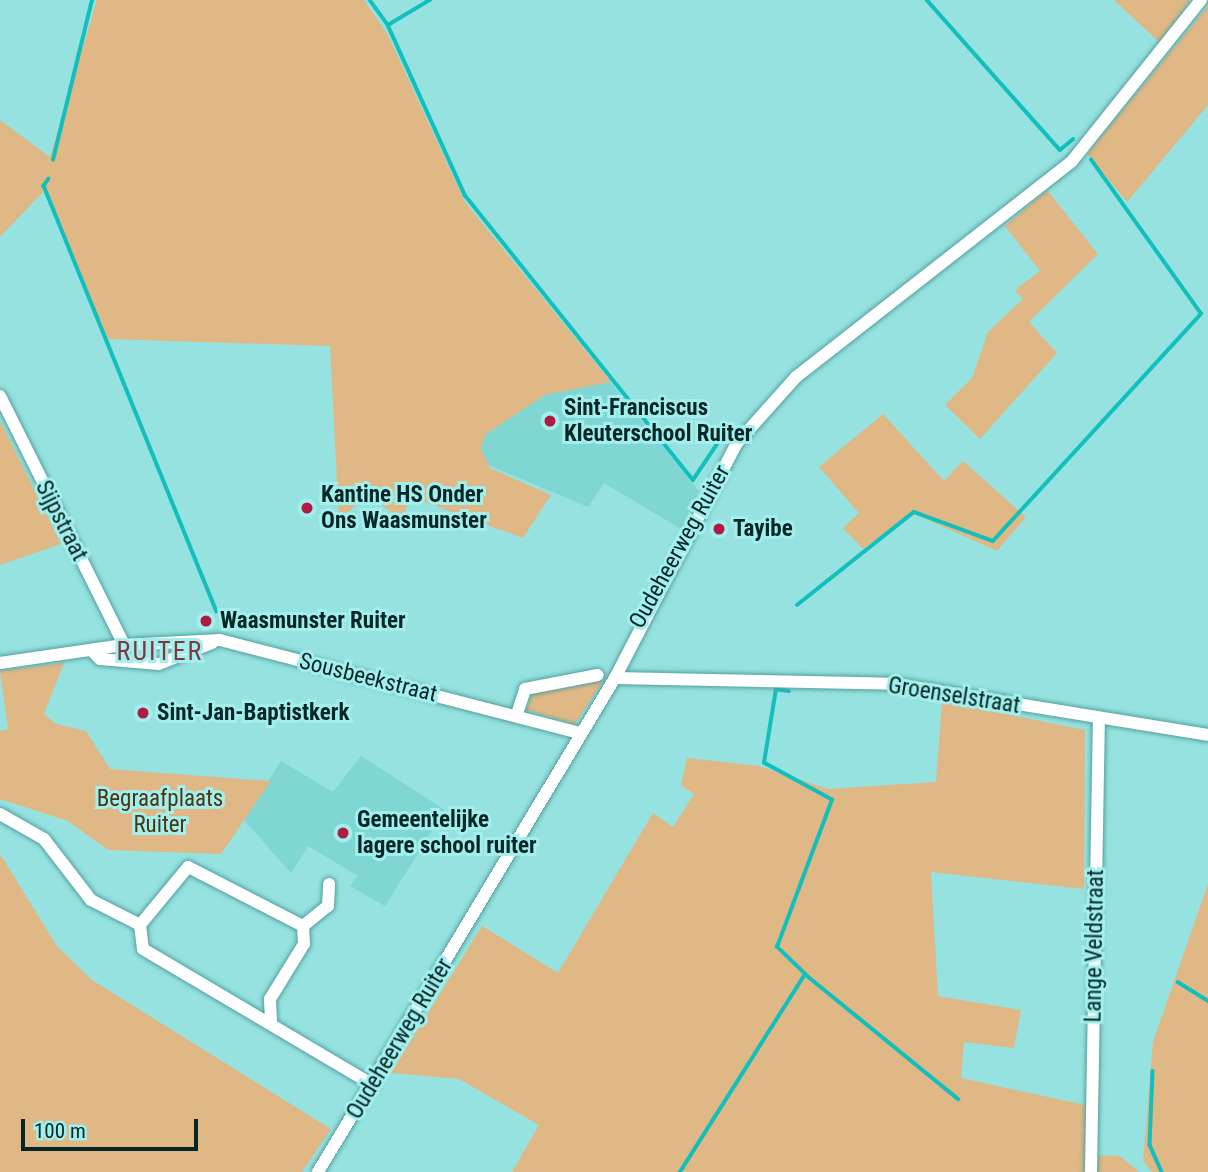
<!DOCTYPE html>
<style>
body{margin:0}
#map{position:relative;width:1208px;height:1172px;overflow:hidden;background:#95e2e0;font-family:"Roboto Condensed",sans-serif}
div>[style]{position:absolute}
.built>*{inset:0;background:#7fd6d3}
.green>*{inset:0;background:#e0b885}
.stream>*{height:3.5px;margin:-1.75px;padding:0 1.75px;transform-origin:1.75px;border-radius:1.75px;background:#11bfbd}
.roads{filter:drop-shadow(0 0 2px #53a09e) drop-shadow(0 0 2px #53a09e)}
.street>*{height:12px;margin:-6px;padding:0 6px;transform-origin:6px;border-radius:6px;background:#fff}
.dots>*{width:19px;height:19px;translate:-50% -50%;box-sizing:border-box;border:4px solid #a2efed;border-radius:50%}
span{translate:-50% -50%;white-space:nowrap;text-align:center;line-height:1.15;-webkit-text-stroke:6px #a2efed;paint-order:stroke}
.poi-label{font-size:23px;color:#052626;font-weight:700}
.left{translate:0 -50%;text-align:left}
.street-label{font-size:23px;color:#052626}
.park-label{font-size:23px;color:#4e3511}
.quarter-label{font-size:26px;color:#7f3742;letter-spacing:2px}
.scale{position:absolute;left:21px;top:1119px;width:177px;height:32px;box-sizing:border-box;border:4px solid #052626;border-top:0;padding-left:9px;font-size:21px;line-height:24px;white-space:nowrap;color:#052626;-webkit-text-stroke:5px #a2efed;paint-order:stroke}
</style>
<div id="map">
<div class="built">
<div style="clip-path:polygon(577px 341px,699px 491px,681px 529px,604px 483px,588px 507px,448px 448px)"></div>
<div style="clip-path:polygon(361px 756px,445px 810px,385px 906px,350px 886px,358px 876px,308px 846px,291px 873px,244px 820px,281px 761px,333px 792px)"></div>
</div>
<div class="green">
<div style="clip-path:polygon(97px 0,364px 0,388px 35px,465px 202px,611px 382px,545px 395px,485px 435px,481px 449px,490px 468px,551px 495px,523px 538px,411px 497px,402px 519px,368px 496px,339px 519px,330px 346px,108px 339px,44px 191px,0 237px,0 120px,50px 157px)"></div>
<div style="clip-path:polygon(1114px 0,1190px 0,1160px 43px)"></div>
<div style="clip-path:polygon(1208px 6px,1208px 105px,1127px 202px,1087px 154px)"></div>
<div style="clip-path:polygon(1047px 190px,1098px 254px,1029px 322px,1057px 353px,980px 439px,945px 405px,972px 378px,988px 332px,1023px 299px,1015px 290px,1040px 271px,1005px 226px)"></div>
<div style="clip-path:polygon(883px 414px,944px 481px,963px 461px,1026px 517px,997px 551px,912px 513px,863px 549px,843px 528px,859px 513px,819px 467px)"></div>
<div style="clip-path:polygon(0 421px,61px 544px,0 565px)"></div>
<div style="clip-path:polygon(64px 663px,44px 714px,56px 724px,86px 731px,110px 769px,271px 781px,221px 854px,108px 850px,68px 821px,0 799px,0 731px,8px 729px,0 671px)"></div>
<div style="clip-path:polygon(604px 680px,575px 724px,526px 710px,533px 692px)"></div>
<div style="clip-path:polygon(942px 701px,1085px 730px,1084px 889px,931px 872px,938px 996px,1021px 1010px,1014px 1048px,964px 1042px,961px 1078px,1085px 1105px,1085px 1172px,512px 1172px,539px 1125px,459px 1079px,391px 1073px,482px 926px,558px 973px,653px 813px,673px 827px,694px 794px,681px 785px,687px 758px,759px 766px,828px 789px,936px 782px)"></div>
<div style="clip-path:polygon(0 854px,57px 946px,92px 980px,331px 1129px,302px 1172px,0 1172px)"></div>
<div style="clip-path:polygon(1208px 884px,1208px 1172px,1152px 1172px,1143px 1161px,1153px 1042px)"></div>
<div style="clip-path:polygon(1096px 1155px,1120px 1156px,1139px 1172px,1096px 1172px)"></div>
</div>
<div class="stream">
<div style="left:370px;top:0;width:31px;rotate:54deg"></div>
<div style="left:388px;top:25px;width:49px;rotate:-30.8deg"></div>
<div style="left:927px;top:0;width:200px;rotate:48.4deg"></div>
<div style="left:1060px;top:150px;width:17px;rotate:-40deg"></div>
<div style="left:388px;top:25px;width:187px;rotate:65.6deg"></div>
<div style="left:465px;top:195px;width:365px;rotate:51.3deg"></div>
<div style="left:693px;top:480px;width:66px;rotate:-56.1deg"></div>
<div style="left:53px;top:160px;width:165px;rotate:-76.3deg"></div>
<div style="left:49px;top:179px;width:9px;rotate:126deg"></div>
<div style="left:44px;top:186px;width:459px;rotate:67.9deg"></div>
<div style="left:797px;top:605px;width:149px;rotate:-38.5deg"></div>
<div style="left:914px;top:512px;width:84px;rotate:20.2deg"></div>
<div style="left:993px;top:541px;width:308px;rotate:-47.5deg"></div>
<div style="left:1201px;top:314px;width:189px;rotate:-125.5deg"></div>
<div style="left:805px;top:974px;width:198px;rotate:39.2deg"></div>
<div style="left:1178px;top:982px;width:36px;rotate:32deg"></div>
<div style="left:1153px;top:1071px;width:74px;rotate:92.3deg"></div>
<div style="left:1150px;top:1145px;width:30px;rotate:66deg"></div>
<div style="left:680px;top:1172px;width:234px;rotate:-57.7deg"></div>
<div style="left:805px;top:974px;width:39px;rotate:-136deg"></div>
<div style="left:777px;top:947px;width:157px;rotate:-69.5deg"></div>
<div style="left:832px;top:800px;width:77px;rotate:-151.4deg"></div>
<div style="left:764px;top:763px;width:75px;rotate:-80.8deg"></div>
<div style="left:776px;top:689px;width:13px;rotate:9deg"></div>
</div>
<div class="roads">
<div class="street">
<div style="left:0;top:396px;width:278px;rotate:63.5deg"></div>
<div style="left:91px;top:650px;width:13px;rotate:45deg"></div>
<div style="left:100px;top:659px;width:59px;rotate:4.8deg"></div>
<div style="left:159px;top:664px;width:57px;rotate:-21.6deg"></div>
<div style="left:0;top:663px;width:125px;rotate:-8.3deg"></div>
<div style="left:124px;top:645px;width:96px;rotate:-3deg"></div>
<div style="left:220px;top:640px;width:372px;rotate:14.5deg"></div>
<div style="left:615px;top:678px;width:279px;rotate:1.2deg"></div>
<div style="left:894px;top:684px;width:318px;rotate:9.2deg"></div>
<div style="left:517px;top:714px;width:26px;rotate:-72deg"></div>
<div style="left:525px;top:689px;width:74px;rotate:-10.9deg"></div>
<div style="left:0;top:814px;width:51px;rotate:29.6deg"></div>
<div style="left:44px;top:839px;width:77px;rotate:52.4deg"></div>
<div style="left:91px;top:900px;width:55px;rotate:27deg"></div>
<div style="left:303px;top:926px;width:32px;rotate:-39deg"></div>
<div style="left:328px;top:906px;width:22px;rotate:-87deg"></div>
<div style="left:271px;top:1020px;width:21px;rotate:-93deg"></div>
<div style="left:270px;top:999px;width:65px;rotate:-58.3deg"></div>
<div style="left:304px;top:944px;width:18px;rotate:-93deg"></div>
<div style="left:303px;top:926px;width:129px;rotate:-152.8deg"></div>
<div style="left:188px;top:867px;width:75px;rotate:129.6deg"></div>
<div style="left:140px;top:925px;width:24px;rotate:83deg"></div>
<div style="left:143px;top:949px;width:267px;rotate:30.6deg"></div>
<div style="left:318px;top:1172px;width:576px;rotate:-58.99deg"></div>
<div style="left:615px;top:678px;width:265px;rotate:-62.6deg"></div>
<div style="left:737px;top:443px;width:89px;rotate:-48.2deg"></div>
<div style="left:796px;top:377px;width:350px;rotate:-38deg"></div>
<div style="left:1072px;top:161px;width:206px;rotate:-51.3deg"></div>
<div style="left:1091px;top:1172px;width:452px;rotate:-89deg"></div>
</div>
</div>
<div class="dots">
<div style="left:550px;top:421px;background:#af1c43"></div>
<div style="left:307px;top:508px;background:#af1c43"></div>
<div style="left:719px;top:529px;background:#af1c43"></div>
<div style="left:206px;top:621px;background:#af1c43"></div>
<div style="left:143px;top:713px;background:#af1c43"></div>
<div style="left:343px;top:833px;background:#af1c43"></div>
</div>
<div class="poi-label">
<span class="left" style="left:564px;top:421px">Sint-Franciscus<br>Kleuterschool Ruiter</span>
<span class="left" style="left:321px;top:508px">Kantine HS Onder<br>Ons Waasmunster</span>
<span class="left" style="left:733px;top:529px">Tayibe</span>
<span class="left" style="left:220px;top:621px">Waasmunster Ruiter</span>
<span class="left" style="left:157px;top:713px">Sint-Jan-Baptistkerk</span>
<span class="left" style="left:357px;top:833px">Gemeentelijke<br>lagere school ruiter</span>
</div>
<div class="street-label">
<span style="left:61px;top:521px;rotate:63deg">Sijpstraat</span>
<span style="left:680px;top:547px;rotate:-61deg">Oudeheerweg Ruiter</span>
<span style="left:368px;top:678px;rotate:14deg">Sousbeekstraat</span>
<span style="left:954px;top:696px;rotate:9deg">Groenselstraat</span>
<span style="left:1095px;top:946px;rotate:-89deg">Lange Veldstraat</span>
<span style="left:400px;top:1039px;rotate:-59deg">Oudeheerweg Ruiter</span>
</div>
<div class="park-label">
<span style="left:160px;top:812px">Begraafplaats<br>Ruiter</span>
</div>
<div class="quarter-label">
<span style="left:160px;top:652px">RUITER</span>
</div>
<div class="scale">100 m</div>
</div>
